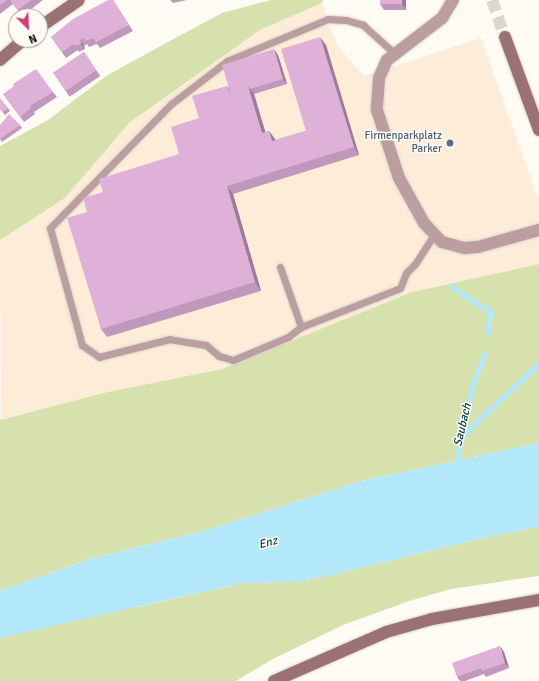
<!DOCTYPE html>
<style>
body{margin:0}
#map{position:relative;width:539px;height:681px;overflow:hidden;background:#fefaf4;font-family:Signika,sans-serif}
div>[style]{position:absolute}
.built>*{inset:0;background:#fcecd8}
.green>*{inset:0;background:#d6e1ad}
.water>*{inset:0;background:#b3e7fa}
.stream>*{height:4.5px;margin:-2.25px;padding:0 2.25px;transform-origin:2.25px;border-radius:2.25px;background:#b3e7fa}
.secondary-tunnel>*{height:12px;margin-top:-6px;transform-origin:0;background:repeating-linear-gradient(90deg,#dad6d0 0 12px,transparent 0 18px)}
.roads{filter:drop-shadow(0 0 1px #d8d4cd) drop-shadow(0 0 1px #d8d4cd)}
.lane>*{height:7px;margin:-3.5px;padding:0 3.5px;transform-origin:3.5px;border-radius:3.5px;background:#bb9fa0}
.street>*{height:12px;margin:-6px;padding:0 6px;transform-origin:6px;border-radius:6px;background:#bb9fa0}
.secondary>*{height:12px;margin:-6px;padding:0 6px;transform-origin:6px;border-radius:6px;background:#9a7274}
.wall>*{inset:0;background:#c098bb;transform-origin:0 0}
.shaded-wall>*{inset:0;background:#9c7c98}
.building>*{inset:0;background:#dfb1d9;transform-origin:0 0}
.dots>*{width:11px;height:11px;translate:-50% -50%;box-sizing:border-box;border:2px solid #fefaf4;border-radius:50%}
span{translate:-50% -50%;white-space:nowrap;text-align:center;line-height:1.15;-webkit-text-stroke:3px #fefaf4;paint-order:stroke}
.service-label{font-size:11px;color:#4e5e75}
.right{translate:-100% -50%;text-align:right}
.water-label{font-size:12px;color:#003e4e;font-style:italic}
.north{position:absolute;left:8px;top:8px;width:40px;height:40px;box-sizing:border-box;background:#fefaf4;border:1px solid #9f9a94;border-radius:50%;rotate:156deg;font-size:11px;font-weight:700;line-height:16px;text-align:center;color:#110a03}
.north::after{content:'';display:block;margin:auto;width:14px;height:18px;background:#cb4073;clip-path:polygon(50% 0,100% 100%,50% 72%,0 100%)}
</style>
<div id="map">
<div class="built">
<div style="clip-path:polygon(322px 3px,337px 46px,364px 76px,481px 38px,539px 202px,539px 264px,412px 292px,222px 369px,103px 393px,1px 420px,0 240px,65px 198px,129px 123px,260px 30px)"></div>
</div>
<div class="green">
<div style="clip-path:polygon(271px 0,323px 0,322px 3px,260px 30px,129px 123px,65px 198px,0 240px,0 146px,48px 120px,106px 76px,168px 42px,222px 13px)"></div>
<div style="clip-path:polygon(539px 264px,539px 443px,361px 481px,201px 532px,92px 558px,0 591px,0 418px,1px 420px,103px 393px,222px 369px,412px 292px)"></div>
<div style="clip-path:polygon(539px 527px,539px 576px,451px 589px,409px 601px,343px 625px,271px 660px,236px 681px,0 681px,0 638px,78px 618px,138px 607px,242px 583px,293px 582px,328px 576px,478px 539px)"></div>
</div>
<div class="water">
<div style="clip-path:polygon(539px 443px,539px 527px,478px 539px,328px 576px,293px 582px,242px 583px,0 638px,0 591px,92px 558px,201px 532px,361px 481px)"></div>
</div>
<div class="stream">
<div style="left:451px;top:286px;width:48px;rotate:33deg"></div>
<div style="left:491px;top:312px;width:21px;rotate:98deg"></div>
<div style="left:462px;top:436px;width:106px;rotate:-43.5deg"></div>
<div style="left:456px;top:465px;width:84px;rotate:-78.3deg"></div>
<div style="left:473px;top:383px;width:32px;rotate:-68deg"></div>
</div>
<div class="secondary-tunnel">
<div style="left:492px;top:0;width:39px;rotate:71deg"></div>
</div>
<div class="roads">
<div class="lane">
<div style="left:280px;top:267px;width:64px;rotate:70.7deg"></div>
<div style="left:301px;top:327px;width:106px;rotate:-21.5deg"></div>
<div style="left:400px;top:288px;width:16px;rotate:-68deg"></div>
<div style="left:406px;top:273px;width:13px;rotate:-45deg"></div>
<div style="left:415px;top:264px;width:35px;rotate:-57deg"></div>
<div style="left:301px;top:327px;width:16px;rotate:142deg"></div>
<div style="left:288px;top:337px;width:60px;rotate:157.3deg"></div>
<div style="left:233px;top:360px;width:15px;rotate:-164deg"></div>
<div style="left:219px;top:356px;width:17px;rotate:-140deg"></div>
<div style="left:206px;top:345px;width:36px;rotate:-171deg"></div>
<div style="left:170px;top:339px;width:73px;rotate:165.8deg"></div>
<div style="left:99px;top:357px;width:21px;rotate:-145deg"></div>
<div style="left:82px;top:345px;width:121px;rotate:-105.3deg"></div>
<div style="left:50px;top:228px;width:173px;rotate:-45.7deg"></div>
<div style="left:171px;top:104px;width:71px;rotate:-37.5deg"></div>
<div style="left:227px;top:61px;width:109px;rotate:-22.6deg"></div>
<div style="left:328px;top:19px;width:18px;rotate:3deg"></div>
<div style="left:346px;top:20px;width:18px;rotate:16deg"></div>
<div style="left:363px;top:25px;width:42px;rotate:42.1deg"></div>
</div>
<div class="street">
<div style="left:453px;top:0;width:21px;rotate:121deg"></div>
<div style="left:442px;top:18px;width:69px;rotate:142.6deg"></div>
<div style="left:387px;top:60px;width:20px;rotate:114deg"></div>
<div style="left:379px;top:78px;width:32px;rotate:94deg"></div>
<div style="left:377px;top:110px;width:71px;rotate:72.1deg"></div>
<div style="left:399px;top:178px;width:51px;rotate:60.9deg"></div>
<div style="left:424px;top:223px;width:26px;rotate:47deg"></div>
<div style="left:442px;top:242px;width:23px;rotate:15deg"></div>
<div style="left:464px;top:248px;width:14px;rotate:-4deg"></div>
<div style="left:478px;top:247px;width:63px;rotate:-15.6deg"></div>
</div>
<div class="secondary">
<div style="left:40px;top:27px;width:47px;rotate:-34.7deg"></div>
<div style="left:505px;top:37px;width:99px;rotate:69.9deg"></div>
<div style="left:0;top:60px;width:30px;rotate:-41deg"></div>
<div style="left:274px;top:681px;width:122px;rotate:-23.6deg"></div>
<div style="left:386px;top:632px;width:48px;rotate:-15.8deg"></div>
<div style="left:432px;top:619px;width:109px;rotate:-10.1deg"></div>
</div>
</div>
<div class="wall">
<div style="clip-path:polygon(0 0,43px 0,22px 16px,13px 4px,0 14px)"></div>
<div style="clip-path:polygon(113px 0,133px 31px,100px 48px,97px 44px,89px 47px,87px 44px,84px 46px,85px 49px,79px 52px,78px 50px,66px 58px,51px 37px)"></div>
<div style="clip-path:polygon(170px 0,187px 0,173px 3px)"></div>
<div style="clip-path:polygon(406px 0,406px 10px,384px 10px,380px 4px)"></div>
<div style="clip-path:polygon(326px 45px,359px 155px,233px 194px,261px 291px,107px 337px,101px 329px,87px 212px,103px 192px,179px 154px,199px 118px,227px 86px,229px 88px,278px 55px,287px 84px,254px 94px,265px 132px,269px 131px,275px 140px,306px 131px)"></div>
<div style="left:84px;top:52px;width:29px;height:37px;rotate:56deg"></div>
<div style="clip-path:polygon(53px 92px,57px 97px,34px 112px,35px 114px,24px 122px,3px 94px)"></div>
<div style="clip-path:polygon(8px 108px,10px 111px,5px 115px,0 109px)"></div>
<div style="clip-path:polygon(0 125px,20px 125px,22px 128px,2px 142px,0 139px)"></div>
<div style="clip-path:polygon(504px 652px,509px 668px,486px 677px,484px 674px,465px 681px,460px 681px,457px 677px)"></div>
</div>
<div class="shaded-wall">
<div style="clip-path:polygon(402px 0,406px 0,406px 10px,402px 4px)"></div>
<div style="clip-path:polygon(320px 37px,326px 45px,359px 155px,354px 147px)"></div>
<div style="clip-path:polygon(80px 40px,84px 46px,85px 49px,81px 44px)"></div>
<div style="clip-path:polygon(274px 49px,278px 55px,287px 84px,283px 79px)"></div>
<div style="clip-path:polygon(248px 86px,254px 94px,268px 141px,262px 133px)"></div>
<div style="clip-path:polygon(269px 131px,275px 139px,278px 149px,272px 141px)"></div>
<div style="clip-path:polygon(227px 186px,233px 194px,261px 291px,255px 282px)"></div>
<div style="clip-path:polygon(500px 646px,504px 652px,509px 668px,505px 663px)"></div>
</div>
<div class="building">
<div style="clip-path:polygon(0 0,7px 0,0 5px)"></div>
<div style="clip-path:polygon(10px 0,31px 0,18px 10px)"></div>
<div style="clip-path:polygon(108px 0,113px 0,129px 25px,96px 42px,93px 38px,85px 41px,84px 38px,80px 40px,81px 44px,75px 46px,74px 44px,62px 52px,51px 37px,73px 19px)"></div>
<div style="left:380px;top:0;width:22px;height:4px"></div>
<div style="clip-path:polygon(320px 37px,354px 147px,227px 186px,255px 282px,101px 329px,67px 218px,87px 212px,83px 198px,103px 192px,99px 179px,179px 154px,171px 127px,199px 118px,192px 96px,227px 86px,229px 92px,248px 86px,262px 133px,269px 131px,272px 141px,306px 131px,281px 49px)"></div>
<div style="clip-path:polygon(274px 49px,283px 79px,250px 89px,248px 86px,230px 92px,222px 65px)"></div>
<div style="left:84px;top:52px;width:22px;height:37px;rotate:56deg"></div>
<div style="clip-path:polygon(36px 69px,53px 92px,30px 106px,31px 108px,20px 117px,3px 94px,14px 86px,13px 84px)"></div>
<div style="clip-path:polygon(0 98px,8px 108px,3px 112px,0 108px)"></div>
<div style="clip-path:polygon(9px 114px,20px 125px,0 139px,0 125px)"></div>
<div style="clip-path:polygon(500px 646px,505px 663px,482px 671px,481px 668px,457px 677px,452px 663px)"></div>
</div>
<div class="dots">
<div style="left:450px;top:143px;background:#5c6f8a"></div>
</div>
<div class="service-label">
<span class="right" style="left:442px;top:143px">Firmenparkplatz<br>Parker</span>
</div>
<div class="water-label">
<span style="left:463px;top:425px;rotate:-77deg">Saubach</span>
<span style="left:268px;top:543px;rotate:-15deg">Enz</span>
</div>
<div class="north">N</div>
</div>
